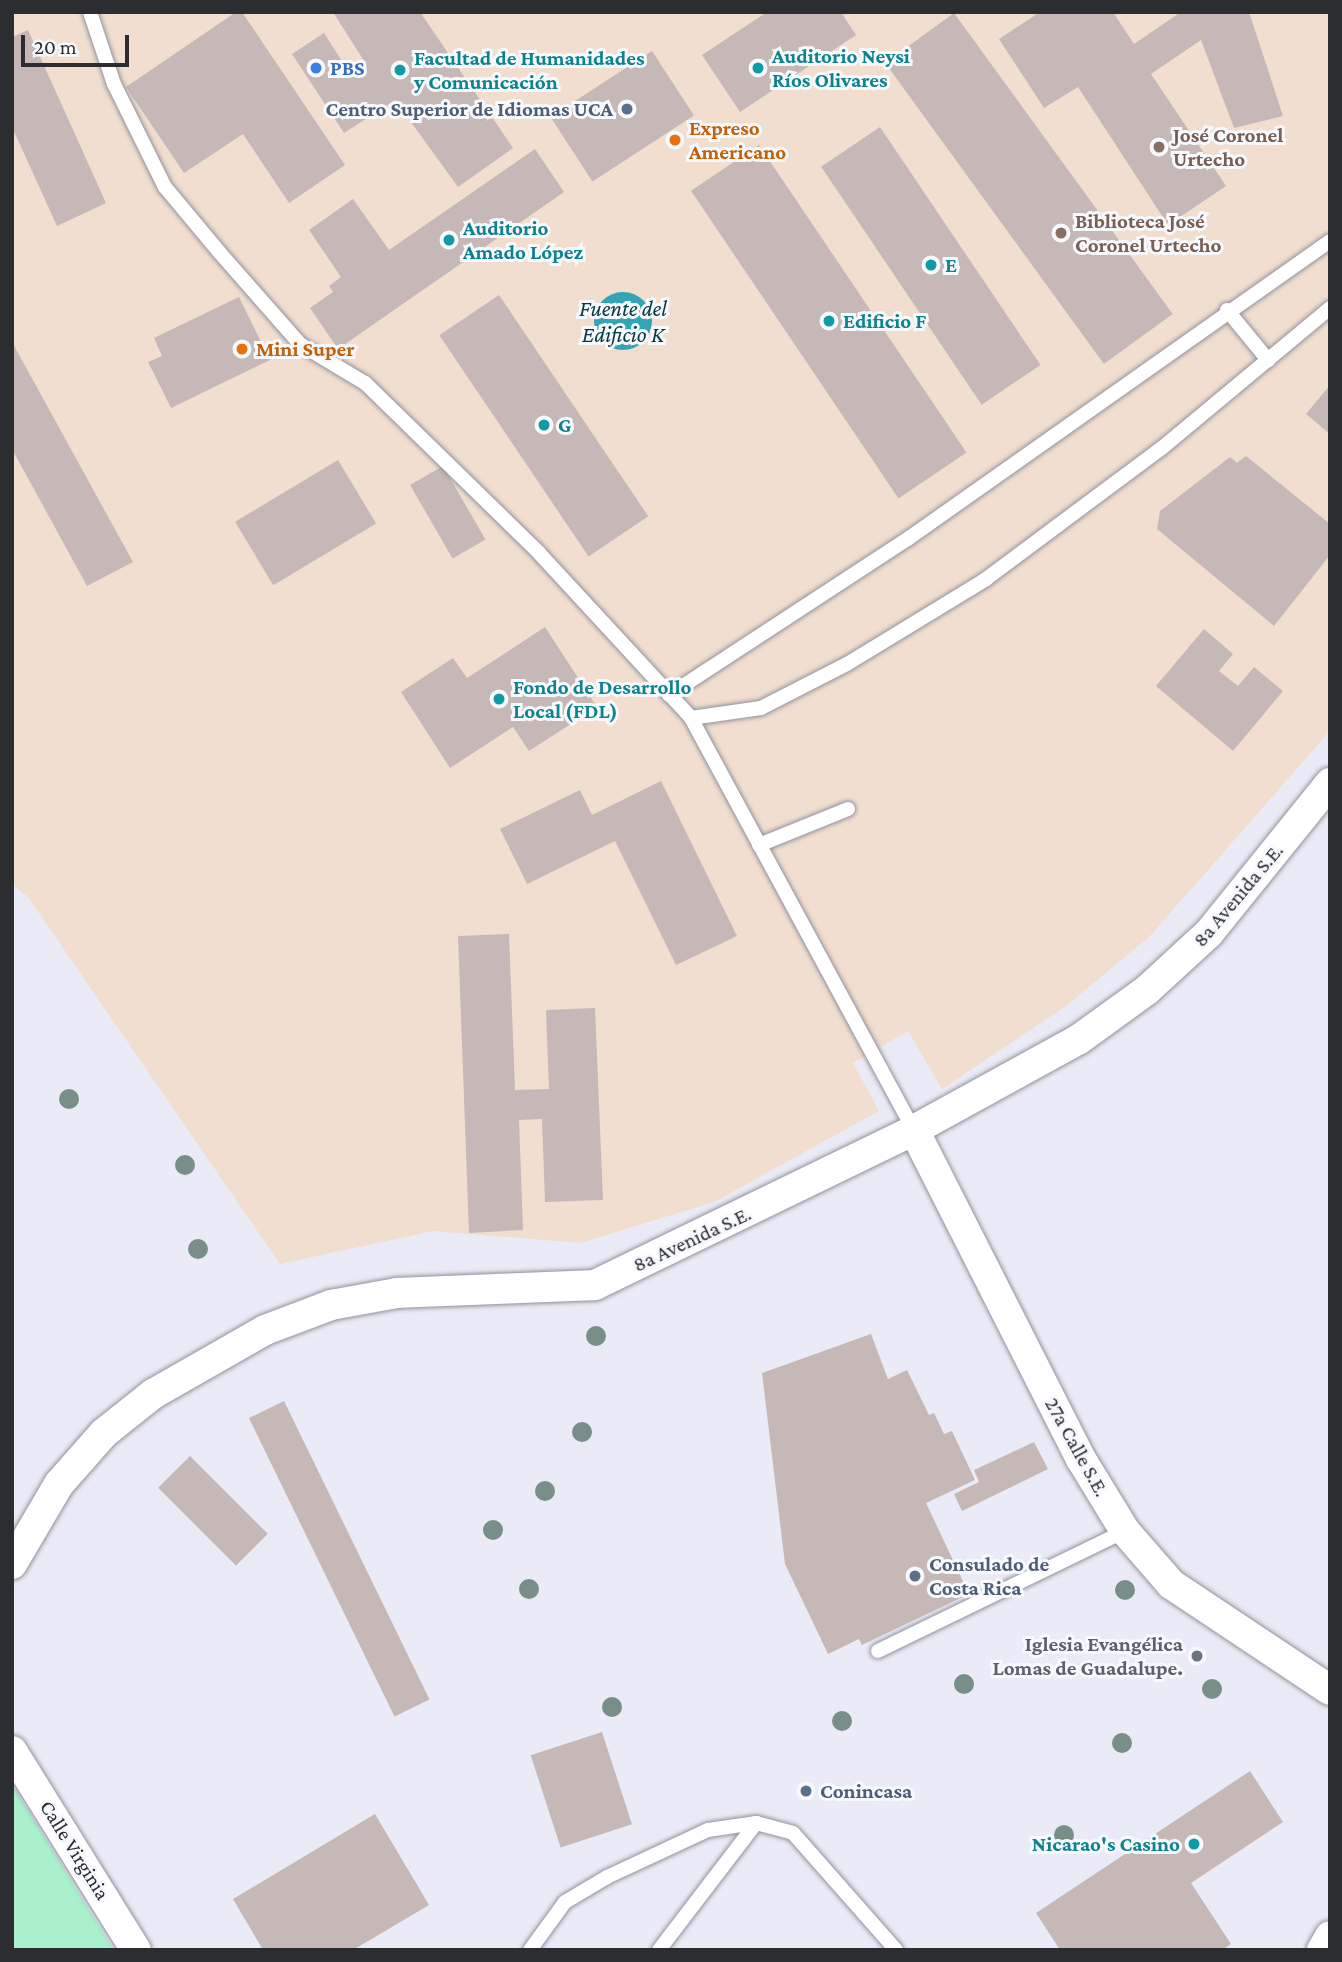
<!DOCTYPE html>
<meta charset="utf-8">
<style>
body{margin:0}
#map{position:relative;width:1342px;height:1962px;overflow:hidden;background:#eaebf6;font-family:"Crimson Pro",serif}
div>[style]{position:absolute}
.education>*{inset:0;background:#f1dece}
.green>*{inset:0;background:#a9f0cd}
.water>*{inset:0;background:#33a4b8}
.round{border-radius:50%}
.building>*{inset:0;background:#c5b8b6;transform-origin:0 0}
.roads{filter:drop-shadow(0 0 2px #92929d) drop-shadow(0 0 2px #92929d)}
.service>*{height:14px;margin:-7px;padding:0 7px;transform-origin:7px;border-radius:7px;background:#fff}
.minor>*{height:30px;margin:-15px;padding:0 15px;transform-origin:15px;border-radius:15px;background:#fff}
.trees>*{width:20px;height:20px;margin:-10px;border-radius:50%;background:#788e89}
.dots>*{width:19px;height:19px;translate:-50% -50%;box-sizing:border-box;border:4px solid #f8f9fd;border-radius:50%}
span{translate:-50% -50%;white-space:nowrap;text-align:center;line-height:1.15;-webkit-text-stroke:6px #f8f9fd;paint-order:stroke}
.culture-label{font-size:21px;color:#0d838f;font-weight:700}
.left{translate:0 -50%;text-align:left}
.right{translate:-100% -50%;text-align:right}
.shop-label{font-size:21px;color:#366cbe;font-weight:700}
.service-label{font-size:21px;color:#4e5e75;font-weight:700}
.food-label{font-size:21px;color:#c56008;font-weight:700}
.education-label{font-size:21px;color:#785e54;font-weight:700}
.street-label{font-size:21px;color:#2c2d31}
.worship-label{font-size:21px;color:#5b616d;font-weight:700}
.water-label{font-size:23px;color:#053942;font-style:italic}
.frame{position:absolute;inset:0;border:14px solid #2c2d31;pointer-events:none}
.scale{position:absolute;left:21px;top:35px;width:108px;height:32px;box-sizing:border-box;border:4px solid #2c2d31;border-top:0;padding-left:9px;font-size:21px;line-height:24px;white-space:nowrap;color:#2c2d31;-webkit-text-stroke:5px #f8f9fd;paint-order:stroke}
</style>
<div id="map">
<div class="education">
<div style="clip-path:polygon(12px 12px,1330px 12px,1330px 731px,1149px 937px,1066px 1006px,942px 1089px,908px 1031px,853px 1063px,879px 1111px,714px 1202px,580px 1243px,433px 1231px,280px 1264px,28px 897px,12px 884px)"></div>
</div>
<div class="green">
<div style="clip-path:polygon(12px 1784px,114px 1950px,12px 1950px)"></div>
</div>
<div class="water">
<div class="round" style="left:594px;top:292px;width:58px;height:58px"></div>
</div>
<div class="building">
<div style="clip-path:polygon(236px 12px,242px 12px,345px 165px,289px 203px,243px 134px,184px 173px,126px 87px)"></div>
<div style="clip-path:polygon(333px 12px,420px 12px,513px 148px,458px 187px,395px 100px,344px 133px,292px 54px,324px 33px,351px 75px,366px 64px)"></div>
<div style="clip-path:polygon(767px 12px,841px 12px,856px 35px,740px 112px,702px 55px)"></div>
<div style="clip-path:polygon(1040px 12px,1113px 12px,1134px 44px,1181px 12px,1249px 12px,1283px 116px,1234px 128px,1201px 40px,1151px 74px,1226px 186px,1168px 225px,1078px 87px,1044px 108px,999px 39px)"></div>
<div style="left:954px;top:13px;width:372px;height:85px;rotate:54deg"></div>
<div style="clip-path:polygon(28px 30px,106px 203px,57px 226px,12px 127px,12px 37px)"></div>
<div style="left:652px;top:51px;width:77px;height:121px;rotate:57deg"></div>
<div style="left:880px;top:127px;width:287px;height:71px;rotate:56deg"></div>
<div style="left:759px;top:145px;width:371px;height:82px;rotate:56deg"></div>
<div style="clip-path:polygon(535px 149px,564px 192px,338px 349px,310px 308px,333px 292px,329px 286px,341px 277px,309px 230px,353px 199px,389px 250px)"></div>
<div style="left:499px;top:295px;width:267px;height:72px;rotate:56deg"></div>
<div style="clip-path:polygon(239px 297px,270px 360px,171px 408px,148px 362px,162px 356px,154px 338px)"></div>
<div style="clip-path:polygon(12px 342px,133px 562px,87px 586px,12px 449px)"></div>
<div style="clip-path:polygon(1330px 385px,1330px 434px,1306px 414px)"></div>
<div style="clip-path:polygon(1246px 456px,1330px 524px,1330px 555px,1274px 626px,1157px 529px,1160px 511px,1230px 457px,1237px 463px)"></div>
<div style="left:338px;top:460px;width:74px;height:120px;rotate:59deg"></div>
<div style="left:443px;top:466px;width:85px;height:38px;rotate:60deg"></div>
<div style="clip-path:polygon(545px 627px,597px 707px,529px 751px,513px 727px,450px 768px,401px 692px,453px 658px,467px 678px)"></div>
<div style="clip-path:polygon(1204px 629px,1233px 654px,1219px 671px,1238px 686px,1254px 667px,1283px 691px,1233px 751px,1156px 686px)"></div>
<div style="clip-path:polygon(661px 781px,737px 936px,676px 965px,615px 841px,527px 884px,500px 829px,580px 790px,592px 815px)"></div>
<div style="clip-path:polygon(509px 934px,515px 1090px,549px 1089px,546px 1010px,595px 1008px,603px 1200px,545px 1202px,542px 1119px,519px 1120px,523px 1230px,469px 1233px,458px 936px)"></div>
<div style="clip-path:polygon(871px 1334px,888px 1379px,907px 1370px,929px 1415px,934px 1413px,944px 1434px,952px 1431px,975px 1480px,926px 1503px,969px 1594px,862px 1645px,859px 1639px,828px 1654px,785px 1564px,762px 1373px)"></div>
<div style="left:284px;top:1401px;width:332px;height:39px;rotate:64deg"></div>
<div style="clip-path:polygon(1034px 1442px,1048px 1469px,962px 1511px,954px 1494px,979px 1482px,974px 1470px)"></div>
<div style="left:190px;top:1456px;width:110px;height:45px;rotate:45deg"></div>
<div style="left:602px;top:1732px;width:97px;height:75px;rotate:72deg"></div>
<div style="clip-path:polygon(1250px 1771px,1283px 1822px,1191px 1883px,1231px 1944px,1222px 1950px,1060px 1950px,1036px 1913px)"></div>
<div style="clip-path:polygon(375px 1814px,429px 1905px,353px 1950px,263px 1950px,233px 1899px)"></div>
</div>
<div class="roads">
<div class="service">
<div style="left:90px;top:12px;width:76px;rotate:71.6deg"></div>
<div style="left:114px;top:84px;width:115px;rotate:63.7deg"></div>
<div style="left:165px;top:187px;width:86px;rotate:50.2deg"></div>
<div style="left:220px;top:253px;width:121px;rotate:48.7deg"></div>
<div style="left:300px;top:344px;width:76px;rotate:31deg"></div>
<div style="left:365px;top:383px;width:243px;rotate:44.3deg"></div>
<div style="left:539px;top:553px;width:224px;rotate:47.3deg"></div>
<div style="left:691px;top:718px;width:468px;rotate:61.6deg"></div>
<div style="left:1227px;top:310px;width:65px;rotate:50.6deg"></div>
<div style="left:669px;top:695px;width:287px;rotate:-33.2deg"></div>
<div style="left:909px;top:538px;width:515px;rotate:-35.2deg"></div>
<div style="left:691px;top:718px;width:71px;rotate:-8.1deg"></div>
<div style="left:761px;top:708px;width:97px;rotate:-27.1deg"></div>
<div style="left:847px;top:664px;width:163px;rotate:-31.4deg"></div>
<div style="left:986px;top:579px;width:219px;rotate:-36.7deg"></div>
<div style="left:1162px;top:448px;width:219px;rotate:-39.8deg"></div>
<div style="left:759px;top:845px;width:96px;rotate:-22deg"></div>
<div style="left:878px;top:1651px;width:275px;rotate:-25.9deg"></div>
<div style="left:530px;top:1950px;width:59px;rotate:-53.9deg"></div>
<div style="left:565px;top:1902px;width:49px;rotate:-30.8deg"></div>
<div style="left:607px;top:1877px;width:111px;rotate:-25deg"></div>
<div style="left:708px;top:1830px;width:49px;rotate:-8.3deg"></div>
<div style="left:756px;top:1823px;width:38px;rotate:15deg"></div>
<div style="left:793px;top:1833px;width:156px;rotate:48.6deg"></div>
<div style="left:659px;top:1950px;width:160px;rotate:-52.6deg"></div>
</div>
<div class="minor">
<div style="left:914px;top:1130px;width:369px;rotate:63.1deg"></div>
<div style="left:1081px;top:1459px;width:84px;rotate:58.6deg"></div>
<div style="left:1125px;top:1531px;width:70px;rotate:49deg"></div>
<div style="left:1171px;top:1584px;width:191px;rotate:33.7deg"></div>
<div style="left:12px;top:1564px;width:93px;rotate:-59.6deg"></div>
<div style="left:59px;top:1484px;width:68px;rotate:-48.6deg"></div>
<div style="left:104px;top:1433px;width:63px;rotate:-38.5deg"></div>
<div style="left:153px;top:1394px;width:129px;rotate:-29.7deg"></div>
<div style="left:265px;top:1330px;width:71px;rotate:-20.7deg"></div>
<div style="left:331px;top:1305px;width:67px;rotate:-10.3deg"></div>
<div style="left:397px;top:1293px;width:198px;rotate:-2.3deg"></div>
<div style="left:595px;top:1285px;width:355px;rotate:-25.9deg"></div>
<div style="left:914px;top:1130px;width:187px;rotate:-28.8deg"></div>
<div style="left:1078px;top:1040px;width:85px;rotate:-35.9deg"></div>
<div style="left:1147px;top:990px;width:84px;rotate:-42.6deg"></div>
<div style="left:1209px;top:933px;width:193px;rotate:-51.1deg"></div>
<div style="left:12px;top:1751px;width:234px;rotate:58.1deg"></div>
<div style="left:1322px;top:1950px;width:16px;rotate:-60deg"></div>
</div>
</div>
<div class="trees">
<div style="left:69px;top:1099px"></div>
<div style="left:185px;top:1165px"></div>
<div style="left:198px;top:1249px"></div>
<div style="left:596px;top:1336px"></div>
<div style="left:582px;top:1432px"></div>
<div style="left:545px;top:1491px"></div>
<div style="left:493px;top:1530px"></div>
<div style="left:529px;top:1589px"></div>
<div style="left:1125px;top:1590px"></div>
<div style="left:964px;top:1684px"></div>
<div style="left:1212px;top:1689px"></div>
<div style="left:612px;top:1707px"></div>
<div style="left:842px;top:1721px"></div>
<div style="left:1122px;top:1743px"></div>
<div style="left:1064px;top:1835px"></div>
</div>
<div class="dots">
<div style="left:316px;top:68px;background:#3f7fe0"></div>
<div style="left:758px;top:68px;background:#0f9aa8"></div>
<div style="left:400px;top:70px;background:#0f9aa8"></div>
<div style="left:627px;top:109px;background:#5c6f8a"></div>
<div style="left:675px;top:140px;background:#e8710a"></div>
<div style="left:1159px;top:147px;background:#8d6e63"></div>
<div style="left:1061px;top:233px;background:#8d6e63"></div>
<div style="left:449px;top:240px;background:#0f9aa8"></div>
<div style="left:931px;top:265px;background:#0f9aa8"></div>
<div style="left:829px;top:321px;background:#0f9aa8"></div>
<div style="left:242px;top:349px;background:#e8710a"></div>
<div style="left:544px;top:425px;background:#0f9aa8"></div>
<div style="left:499px;top:699px;background:#0f9aa8"></div>
<div style="left:915px;top:1576px;background:#5c6f8a"></div>
<div style="left:1197px;top:1656px;background:#6b7280"></div>
<div style="left:806px;top:1791px;background:#5c6f8a"></div>
<div style="left:1194px;top:1844px;background:#0f9aa8"></div>
</div>
<div class="culture-label">
<span class="left" style="left:772px;top:68px">Auditorio Neysi<br>Ríos Olivares</span>
<span class="left" style="left:414px;top:70px">Facultad de Humanidades<br>y Comunicación</span>
<span class="left" style="left:463px;top:240px">Auditorio<br>Amado López</span>
<span class="left" style="left:945px;top:265px">E</span>
<span class="left" style="left:843px;top:321px">Edificio F</span>
<span class="left" style="left:558px;top:425px">G</span>
<span class="left" style="left:513px;top:699px">Fondo de Desarrollo<br>Local (FDL)</span>
<span class="right" style="left:1180px;top:1844px">Nicarao's Casino</span>
</div>
<div class="shop-label">
<span class="left" style="left:330px;top:68px">PBS</span>
</div>
<div class="service-label">
<span class="right" style="left:613px;top:109px">Centro Superior de Idiomas UCA</span>
<span class="left" style="left:929px;top:1576px">Consulado de<br>Costa Rica</span>
<span class="left" style="left:820px;top:1791px">Conincasa</span>
</div>
<div class="food-label">
<span class="left" style="left:689px;top:140px">Expreso<br>Americano</span>
<span class="left" style="left:256px;top:349px">Mini Super</span>
</div>
<div class="education-label">
<span class="left" style="left:1173px;top:147px">José Coronel<br>Urtecho</span>
<span class="left" style="left:1075px;top:233px">Biblioteca José<br>Coronel Urtecho</span>
</div>
<div class="street-label">
<span style="left:1238px;top:895px;rotate:-50deg">8a Avenida S.E.</span>
<span style="left:692px;top:1239px;rotate:-25deg">8a Avenida S.E.</span>
<span style="left:1077px;top:1447px;rotate:61deg">27a Calle S.E.</span>
<span style="left:75px;top:1850px;rotate:58deg">Calle Virginia</span>
</div>
<div class="worship-label">
<span class="right" style="left:1183px;top:1656px">Iglesia Evangélica<br>Lomas de Guadalupe.</span>
</div>
<div class="water-label">
<span style="left:623px;top:321px">Fuente del<br>Edificio K</span>
</div>
<div class="frame"></div>
<div class="scale">20 m</div>
</div>
